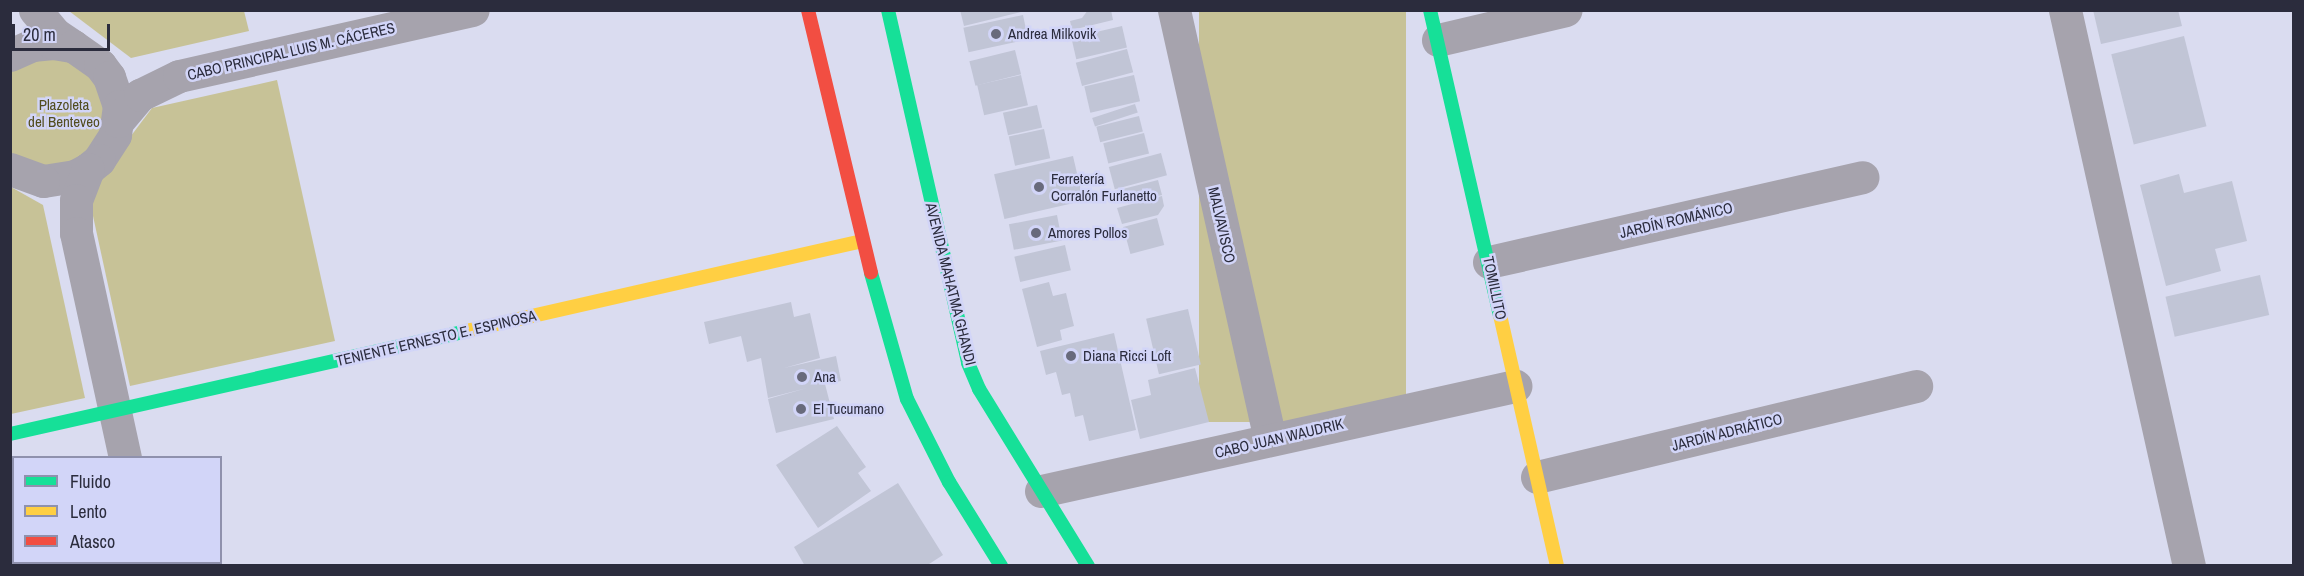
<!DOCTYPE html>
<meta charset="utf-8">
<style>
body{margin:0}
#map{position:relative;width:2304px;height:576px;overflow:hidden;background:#dadcf0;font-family:"Archivo Narrow",sans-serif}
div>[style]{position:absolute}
.green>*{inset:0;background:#c7c297;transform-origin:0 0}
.building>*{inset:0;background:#c1c5d6;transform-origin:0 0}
.street>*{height:33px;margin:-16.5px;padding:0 16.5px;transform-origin:16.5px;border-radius:16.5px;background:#a6a3ad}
.fast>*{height:14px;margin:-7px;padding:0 7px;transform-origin:7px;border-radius:7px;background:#16e098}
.slow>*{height:14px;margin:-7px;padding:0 7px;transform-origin:7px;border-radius:7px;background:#ffcf43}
.jam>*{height:14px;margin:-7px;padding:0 7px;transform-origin:7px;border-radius:7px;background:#f24e42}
.dots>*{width:16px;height:16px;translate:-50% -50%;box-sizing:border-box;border:3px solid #d2d5f8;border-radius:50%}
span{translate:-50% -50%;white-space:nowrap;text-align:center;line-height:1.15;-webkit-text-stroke:5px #d2d5f8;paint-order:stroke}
.poi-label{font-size:15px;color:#2b2c3d}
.left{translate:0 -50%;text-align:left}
.street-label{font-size:15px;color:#2b2c3d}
.park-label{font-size:15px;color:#524d1f}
.frame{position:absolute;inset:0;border:12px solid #2b2c3d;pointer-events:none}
.legend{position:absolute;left:12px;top:456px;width:210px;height:108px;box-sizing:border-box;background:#d2d5f8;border:2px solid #8f91ad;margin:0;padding:8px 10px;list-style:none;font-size:18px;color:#2b2c3d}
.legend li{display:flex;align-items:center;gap:12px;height:30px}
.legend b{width:30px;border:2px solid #8f91ad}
.scale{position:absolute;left:12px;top:24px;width:98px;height:27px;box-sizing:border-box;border:3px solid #2b2c3d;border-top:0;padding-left:8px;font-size:18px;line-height:21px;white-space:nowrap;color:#2b2c3d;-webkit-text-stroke:4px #d2d5f8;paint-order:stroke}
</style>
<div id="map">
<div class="green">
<div style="clip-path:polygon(69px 11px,244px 11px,249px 31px,131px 58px)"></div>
<div style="left:1199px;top:11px;width:207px;height:411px"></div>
<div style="clip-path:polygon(41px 46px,111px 83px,93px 164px,11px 166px,10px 58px)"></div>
<div style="clip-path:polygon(277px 80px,335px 341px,130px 386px,88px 193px,152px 108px)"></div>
<div style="clip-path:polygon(11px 187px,43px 205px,85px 398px,11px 414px)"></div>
</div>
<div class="building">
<div style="clip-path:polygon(960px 10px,1025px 10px,1025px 11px,964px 26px)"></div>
<div style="clip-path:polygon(1088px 10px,1111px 10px,1113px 20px,1072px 30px,1070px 21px,1082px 18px)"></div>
<div style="clip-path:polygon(2093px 10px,2178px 10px,2182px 26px,2101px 44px)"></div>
<div style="left:1023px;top:15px;width:25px;height:61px;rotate:78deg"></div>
<div style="left:1122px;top:26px;width:22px;height:52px;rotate:77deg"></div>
<div style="left:2184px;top:36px;width:93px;height:75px;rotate:76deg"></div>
<div style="left:1127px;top:49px;width:24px;height:53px;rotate:75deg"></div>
<div style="left:1015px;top:50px;width:25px;height:47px;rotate:76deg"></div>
<div style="left:1021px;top:75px;width:31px;height:45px;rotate:77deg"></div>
<div style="left:1134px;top:75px;width:27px;height:51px;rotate:77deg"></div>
<div style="left:1135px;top:104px;width:9px;height:45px;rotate:72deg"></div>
<div style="left:1037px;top:105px;width:23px;height:35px;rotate:77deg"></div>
<div style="left:1139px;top:116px;width:16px;height:44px;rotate:76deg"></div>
<div style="left:1044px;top:129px;width:30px;height:36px;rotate:78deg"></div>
<div style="left:1144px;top:133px;width:21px;height:42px;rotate:76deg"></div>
<div style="left:1161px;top:153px;width:23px;height:54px;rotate:75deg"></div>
<div style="left:1073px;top:156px;width:46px;height:81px;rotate:77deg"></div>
<div style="clip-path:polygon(2179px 174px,2184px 193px,2232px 181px,2247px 241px,2215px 249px,2221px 271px,2166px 286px,2140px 185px)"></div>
<div style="clip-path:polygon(1158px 180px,1162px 195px,1140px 200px,1138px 193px,1117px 198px,1115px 191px)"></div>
<div style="clip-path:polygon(1162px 196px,1164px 206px,1158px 215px,1122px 224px,1117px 208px)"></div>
<div style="left:1057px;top:215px;width:26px;height:49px;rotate:79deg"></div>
<div style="left:1157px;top:218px;width:28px;height:35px;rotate:75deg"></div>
<div style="left:1065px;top:245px;width:26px;height:52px;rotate:77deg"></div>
<div style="left:2260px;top:275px;width:41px;height:97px;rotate:77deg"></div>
<div style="clip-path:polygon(1049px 282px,1053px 296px,1066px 293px,1074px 326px,1060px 330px,1062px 340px,1037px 347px,1022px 289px)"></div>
<div style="clip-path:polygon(791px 302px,794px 317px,810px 313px,820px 358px,784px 368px,836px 356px,841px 381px,825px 384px,834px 419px,776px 433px,768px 399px,807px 388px,768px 398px,761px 358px,747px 362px,741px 336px,709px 344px,704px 322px)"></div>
<div style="left:1188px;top:309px;width:57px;height:43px;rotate:77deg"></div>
<div style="clip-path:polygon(1114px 333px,1136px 430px,1089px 441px,1083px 415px,1075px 417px,1070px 393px,1062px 395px,1056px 372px,1046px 375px,1040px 351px)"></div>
<div style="clip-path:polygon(1195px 368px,1209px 422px,1140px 439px,1131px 400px,1151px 395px,1148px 380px)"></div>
<div style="clip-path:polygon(837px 426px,866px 467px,858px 473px,871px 491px,818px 528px,776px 465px)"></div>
<div style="clip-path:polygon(898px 483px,943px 555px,926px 566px,805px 566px,794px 547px)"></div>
</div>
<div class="street">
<div style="left:35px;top:10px;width:31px;rotate:50deg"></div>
<div style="left:55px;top:34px;width:22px;rotate:34deg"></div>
<div style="left:1174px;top:10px;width:440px;rotate:77.4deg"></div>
<div style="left:2065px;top:10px;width:570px;rotate:77.43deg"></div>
<div style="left:1438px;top:40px;width:131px;rotate:-13.2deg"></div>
<div style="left:10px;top:55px;width:24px;rotate:-24deg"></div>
<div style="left:32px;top:45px;width:21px;rotate:-5deg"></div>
<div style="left:53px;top:43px;width:20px;rotate:9deg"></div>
<div style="left:73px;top:46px;width:33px;rotate:35deg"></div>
<div style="left:100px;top:65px;width:15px;rotate:53deg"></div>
<div style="left:109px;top:77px;width:31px;rotate:71deg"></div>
<div style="left:119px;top:106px;width:29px;rotate:98deg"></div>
<div style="left:115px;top:135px;width:30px;rotate:123deg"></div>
<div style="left:99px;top:160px;width:14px;rotate:141deg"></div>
<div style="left:88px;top:169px;width:15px;rotate:152deg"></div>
<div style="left:75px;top:176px;width:32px;rotate:171deg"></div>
<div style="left:43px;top:181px;width:35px;rotate:-160deg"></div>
<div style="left:118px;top:121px;width:34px;rotate:-50deg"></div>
<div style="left:140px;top:95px;width:43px;rotate:-26deg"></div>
<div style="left:179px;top:76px;width:301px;rotate:-12.7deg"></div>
<div style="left:88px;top:169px;width:33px;rotate:111deg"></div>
<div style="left:76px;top:200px;width:33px;rotate:90deg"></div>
<div style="left:76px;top:233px;width:230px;rotate:77.7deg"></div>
<div style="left:1489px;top:262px;width:383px;rotate:-12.8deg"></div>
<div style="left:1537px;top:477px;width:390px;rotate:-13.5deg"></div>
<div style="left:1041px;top:491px;width:486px;rotate:-12.5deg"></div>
<div style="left:148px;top:562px;width:4px;rotate:76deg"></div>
</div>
<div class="fast">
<div style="left:888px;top:10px;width:362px;rotate:77.2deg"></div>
<div style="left:968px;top:363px;width:28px;rotate:67deg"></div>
<div style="left:979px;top:389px;width:208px;rotate:58.4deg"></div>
<div style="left:1430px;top:10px;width:313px;rotate:77.1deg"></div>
<div style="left:871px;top:273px;width:131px;rotate:74.1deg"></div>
<div style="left:907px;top:399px;width:93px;rotate:63.2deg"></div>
<div style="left:949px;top:482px;width:99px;rotate:58.2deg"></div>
<div style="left:10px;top:434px;width:467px;rotate:-12.7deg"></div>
</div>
<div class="slow">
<div style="left:1500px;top:315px;width:257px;rotate:77.2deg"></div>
<div style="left:466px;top:331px;width:406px;rotate:-12.8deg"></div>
</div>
<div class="jam">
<div style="left:808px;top:10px;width:270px;rotate:76.5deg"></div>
</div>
<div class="dots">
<div style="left:996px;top:34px;background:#686a7c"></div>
<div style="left:1039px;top:187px;background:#686a7c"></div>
<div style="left:1036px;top:233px;background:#686a7c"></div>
<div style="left:1071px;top:356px;background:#686a7c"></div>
<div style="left:802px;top:377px;background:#686a7c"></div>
<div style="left:801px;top:409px;background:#686a7c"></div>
</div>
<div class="poi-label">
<span class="left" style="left:1008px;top:34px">Andrea Milkovik</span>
<span class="left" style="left:1051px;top:187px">Ferretería<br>Corralón Furlanetto</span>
<span class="left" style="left:1048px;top:233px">Amores Pollos</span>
<span class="left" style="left:1083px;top:356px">Diana Ricci Loft</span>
<span class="left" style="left:814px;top:377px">Ana</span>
<span class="left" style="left:813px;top:409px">El Tucumano</span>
</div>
<div class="street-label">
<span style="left:291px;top:51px;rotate:-13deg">CABO PRINCIPAL LUIS M. CÁCERES</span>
<span style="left:1676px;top:220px;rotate:-13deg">JARDÍN ROMÁNICO</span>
<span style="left:1222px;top:225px;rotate:77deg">MALVAVISCO</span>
<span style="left:951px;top:284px;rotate:76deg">AVENIDA MAHATMA GHANDI</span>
<span style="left:1495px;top:288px;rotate:78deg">TOMILLITO</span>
<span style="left:436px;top:338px;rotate:-13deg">TENIENTE ERNESTO E. ESPINOSA</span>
<span style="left:1727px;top:432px;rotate:-14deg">JARDÍN ADRIÁTICO</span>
<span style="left:1279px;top:438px;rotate:-13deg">CABO JUAN WAUDRIK</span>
</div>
<div class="park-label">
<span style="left:64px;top:113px">Plazoleta<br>del Benteveo</span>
</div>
<div class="frame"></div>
<ul class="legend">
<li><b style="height:8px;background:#16e098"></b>Fluido</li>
<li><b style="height:8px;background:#ffcf43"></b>Lento</li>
<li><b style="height:8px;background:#f24e42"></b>Atasco</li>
</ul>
<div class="scale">20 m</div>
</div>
